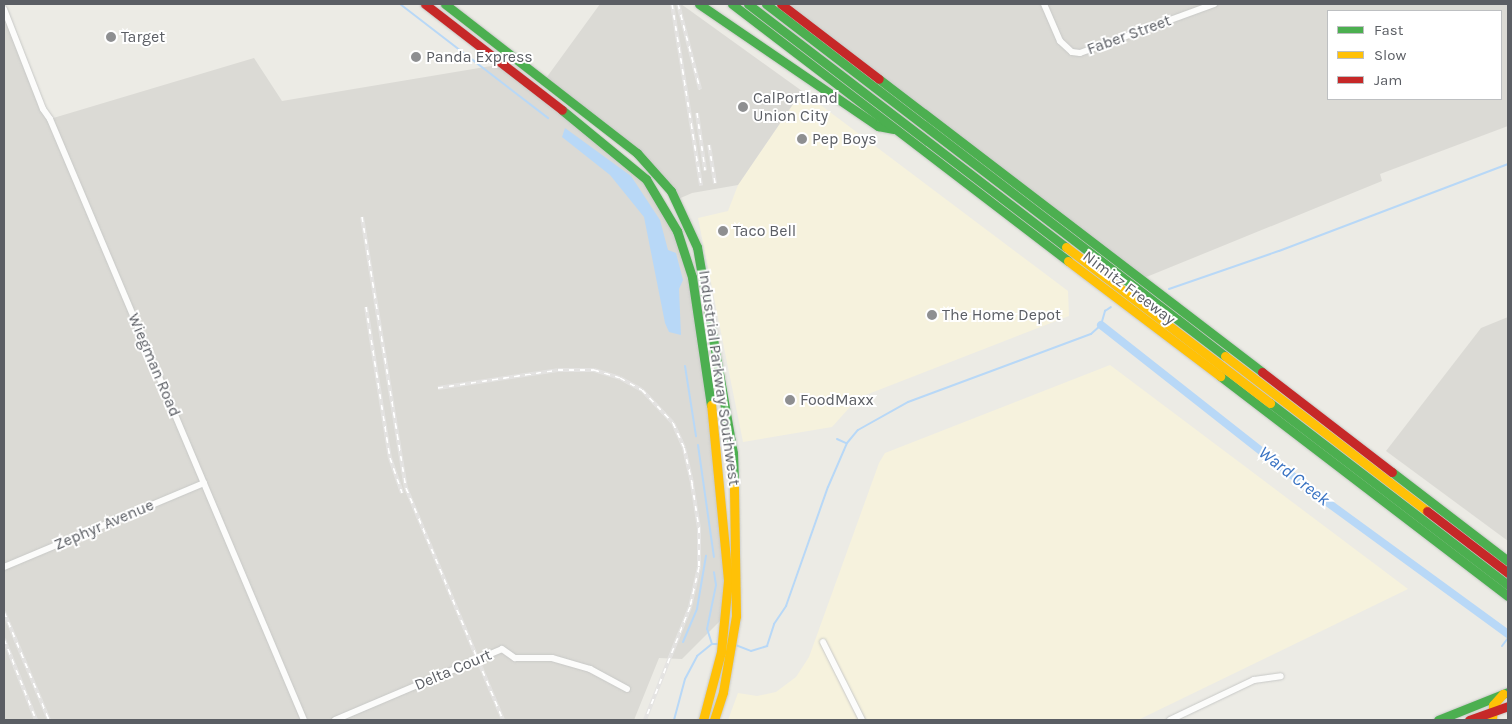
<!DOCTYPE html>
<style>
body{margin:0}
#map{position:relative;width:1512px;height:724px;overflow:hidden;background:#ecebe5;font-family:Karla,sans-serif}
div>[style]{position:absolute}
.commercial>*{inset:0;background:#f6f2dd}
.industrial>*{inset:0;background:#dbdad5}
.water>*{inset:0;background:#b8d8f7}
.stream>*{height:2px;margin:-1px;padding:0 1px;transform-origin:1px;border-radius:1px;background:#b8d8f7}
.canal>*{height:8px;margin:-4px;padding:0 4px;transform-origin:4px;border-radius:4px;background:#b8d8f7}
.roads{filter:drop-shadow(0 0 1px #c8c9c7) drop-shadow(0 0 1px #c8c9c7)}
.street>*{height:6px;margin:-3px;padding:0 3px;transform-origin:3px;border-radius:3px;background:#fcfcfb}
.fast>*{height:9px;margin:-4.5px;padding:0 4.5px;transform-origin:4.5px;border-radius:4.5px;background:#4caf50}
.slow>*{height:9px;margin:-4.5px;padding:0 4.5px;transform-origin:4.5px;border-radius:4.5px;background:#ffc107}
.jam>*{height:9px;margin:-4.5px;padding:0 4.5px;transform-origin:4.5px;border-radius:4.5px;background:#c62828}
.rail>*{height:4px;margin-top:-2px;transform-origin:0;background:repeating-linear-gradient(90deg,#fff 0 5.5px,#e4e3e2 0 11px);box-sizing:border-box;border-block:1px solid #e4e3e2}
.dots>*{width:14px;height:14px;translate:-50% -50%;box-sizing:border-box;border:2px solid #fff;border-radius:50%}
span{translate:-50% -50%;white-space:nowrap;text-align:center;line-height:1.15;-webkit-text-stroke:4px #fff;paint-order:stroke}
.street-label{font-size:16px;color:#5b5e64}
.poi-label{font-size:16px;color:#5b5e64}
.left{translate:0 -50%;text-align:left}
.water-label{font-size:18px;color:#3973c3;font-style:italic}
.frame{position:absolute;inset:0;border:5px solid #5b5e64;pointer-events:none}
.legend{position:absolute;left:1327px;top:10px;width:175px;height:90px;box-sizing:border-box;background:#fff;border:1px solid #bdbfc1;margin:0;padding:6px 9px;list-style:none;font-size:15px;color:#5b5e64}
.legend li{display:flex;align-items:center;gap:10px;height:25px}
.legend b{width:25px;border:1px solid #bdbfc1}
</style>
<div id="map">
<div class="commercial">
<div style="clip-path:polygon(802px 91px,1068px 291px,1069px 316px,858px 398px,832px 427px,743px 442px,698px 218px,728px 211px,738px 185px)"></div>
<div style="clip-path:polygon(1110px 365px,1408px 589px,1138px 720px,728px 720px,738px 693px,757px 696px,776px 692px,796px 677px,809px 657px,879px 463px,885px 453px)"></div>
</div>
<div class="industrial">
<div style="clip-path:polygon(600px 4px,681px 4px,802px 91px,738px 185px,692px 193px,676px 200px,653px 169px,544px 81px)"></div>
<div style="clip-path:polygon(evenodd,781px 4px,1508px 4px,1508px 126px,1380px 174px,1382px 181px,1139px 280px,781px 4px,1328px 11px,1501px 11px,1501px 99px,1328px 99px,1328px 11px)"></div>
<div style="clip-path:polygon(4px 9px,50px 119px,254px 58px,282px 101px,503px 64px,631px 164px,670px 217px,692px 277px,718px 450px,726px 615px,682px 659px,659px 658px,634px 720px,4px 720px)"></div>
<div style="clip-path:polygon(1508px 317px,1508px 541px,1386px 451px,1481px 328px)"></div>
</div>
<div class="water">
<div style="clip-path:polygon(565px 128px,631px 176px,660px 220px,668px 250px,676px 253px,683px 280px,679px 289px,681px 335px,669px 332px,665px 323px,644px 217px,610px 175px,562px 137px)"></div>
</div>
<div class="stream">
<div style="left:400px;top:4px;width:187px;rotate:37.6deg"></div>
<div style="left:1169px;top:289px;width:116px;rotate:-19.1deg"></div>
<div style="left:1279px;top:251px;width:245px;rotate:-20.8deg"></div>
<div style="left:685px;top:366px;width:71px;rotate:81.1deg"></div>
<div style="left:837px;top:439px;width:10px;rotate:24deg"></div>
<div style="left:698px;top:445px;width:113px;rotate:81.9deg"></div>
<div style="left:683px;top:642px;width:36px;rotate:-67deg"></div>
<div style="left:697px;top:609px;width:54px;rotate:-80.4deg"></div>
<div style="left:712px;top:644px;width:16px;rotate:-108deg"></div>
<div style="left:707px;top:629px;width:45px;rotate:-78.4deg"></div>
<div style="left:716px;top:585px;width:13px;rotate:-99deg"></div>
<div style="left:733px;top:644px;width:19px;rotate:21deg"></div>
<div style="left:751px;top:651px;width:17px;rotate:-17deg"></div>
<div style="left:767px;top:646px;width:23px;rotate:-72deg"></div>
<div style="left:774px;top:624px;width:22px;rotate:-56deg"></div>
<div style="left:786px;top:606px;width:126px;rotate:-70.6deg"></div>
<div style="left:828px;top:487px;width:48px;rotate:-66.6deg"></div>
<div style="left:847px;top:443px;width:17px;rotate:-50deg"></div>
<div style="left:858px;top:430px;width:57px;rotate:-29.2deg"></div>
<div style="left:908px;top:402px;width:195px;rotate:-20.4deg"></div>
<div style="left:1091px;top:334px;width:13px;rotate:-42deg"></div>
<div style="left:1101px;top:325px;width:15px;rotate:-74deg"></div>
<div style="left:1105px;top:311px;width:7px;rotate:-34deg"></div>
<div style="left:1502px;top:646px;width:10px;rotate:-53deg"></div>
<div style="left:674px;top:720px;width:42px;rotate:-75deg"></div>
<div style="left:685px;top:679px;width:26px;rotate:-62deg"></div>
<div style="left:697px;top:656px;width:19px;rotate:-39deg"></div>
<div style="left:712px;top:644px;width:6px"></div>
</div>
<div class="canal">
<div style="left:1101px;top:325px;width:273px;rotate:38.2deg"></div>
<div style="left:1316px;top:494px;width:238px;rotate:36.1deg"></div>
</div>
<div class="roads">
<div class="street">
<div style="left:1044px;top:4px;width:40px;rotate:66.6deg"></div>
<div style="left:1060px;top:41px;width:16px;rotate:43deg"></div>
<div style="left:1072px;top:52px;width:8px;rotate:7deg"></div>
<div style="left:1080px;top:53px;width:143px;rotate:-20.1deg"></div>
<div style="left:4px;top:9px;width:107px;rotate:68.7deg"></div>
<div style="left:43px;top:109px;width:12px;rotate:55deg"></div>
<div style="left:50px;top:119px;width:652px;rotate:67.09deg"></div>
<div style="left:4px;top:567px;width:217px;rotate:-22.8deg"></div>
<div style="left:823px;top:642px;width:87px;rotate:63.4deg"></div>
<div style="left:335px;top:720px;width:181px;rotate:-23deg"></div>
<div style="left:502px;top:649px;width:16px;rotate:35deg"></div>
<div style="left:515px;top:658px;width:37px"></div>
<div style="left:552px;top:658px;width:40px;rotate:16deg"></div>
<div style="left:590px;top:669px;width:42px;rotate:28.4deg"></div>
<div style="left:1170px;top:720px;width:93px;rotate:-25.5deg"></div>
<div style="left:1254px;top:680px;width:27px;rotate:-8deg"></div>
</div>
<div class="fast">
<div style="left:445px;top:4px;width:243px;rotate:37.8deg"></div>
<div style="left:637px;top:153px;width:51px;rotate:48.2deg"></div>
<div style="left:671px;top:191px;width:62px;rotate:65.1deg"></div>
<div style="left:697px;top:247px;width:209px;rotate:80.1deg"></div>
<div style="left:733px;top:453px;width:31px;rotate:88deg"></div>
<div style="left:699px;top:4px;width:217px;rotate:34.3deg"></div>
<div style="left:878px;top:126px;width:16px;rotate:11deg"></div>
<div style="left:732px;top:4px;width:423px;rotate:37.4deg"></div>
<div style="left:748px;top:4px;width:400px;rotate:37.4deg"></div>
<div style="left:766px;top:4px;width:578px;rotate:37.48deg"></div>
<div style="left:879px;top:79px;width:482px;rotate:37.4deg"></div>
<div style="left:562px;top:110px;width:109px;rotate:39.4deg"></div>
<div style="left:646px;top:179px;width:61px;rotate:59.2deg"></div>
<div style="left:677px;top:231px;width:48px;rotate:71.9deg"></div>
<div style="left:692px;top:277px;width:129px;rotate:81.6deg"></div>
<div style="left:1220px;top:376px;width:362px;rotate:37.4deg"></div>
<div style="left:1270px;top:403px;width:300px;rotate:37.4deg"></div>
<div style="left:1392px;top:472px;width:146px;rotate:37.5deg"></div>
<div style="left:1438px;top:720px;width:75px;rotate:-21.8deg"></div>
</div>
<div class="slow">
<div style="left:1066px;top:247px;width:257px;rotate:37.4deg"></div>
<div style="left:1068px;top:261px;width:191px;rotate:37.1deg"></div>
<div style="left:1225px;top:356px;width:255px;rotate:37.5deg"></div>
<div style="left:703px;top:720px;width:70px;rotate:-75.2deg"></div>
<div style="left:721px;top:652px;width:72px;rotate:-84.4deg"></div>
<div style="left:728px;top:580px;width:176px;rotate:-95.5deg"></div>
<div style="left:714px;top:720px;width:29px;rotate:-72deg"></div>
<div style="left:723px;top:692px;width:77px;rotate:-80.3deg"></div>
<div style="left:736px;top:616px;width:132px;rotate:-90.9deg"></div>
<div style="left:1492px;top:720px;width:15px;rotate:-86deg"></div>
<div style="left:1493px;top:705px;width:15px;rotate:-48deg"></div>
</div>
<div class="jam">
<div style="left:425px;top:4px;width:173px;rotate:37.7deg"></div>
<div style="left:781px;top:4px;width:123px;rotate:37.4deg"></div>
<div style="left:1262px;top:372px;width:164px;rotate:37.6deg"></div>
<div style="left:1427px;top:511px;width:102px;rotate:37.4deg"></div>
<div style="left:1469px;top:720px;width:41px;rotate:-19.7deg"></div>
</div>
</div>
<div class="rail">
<div style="left:672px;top:4px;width:184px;rotate:80.9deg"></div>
<div style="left:678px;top:4px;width:88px;rotate:75.5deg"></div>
<div style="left:697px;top:113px;width:58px;rotate:82deg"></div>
<div style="left:709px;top:145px;width:39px;rotate:81deg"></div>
<div style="left:362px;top:217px;width:275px;rotate:80.8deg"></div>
<div style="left:406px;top:488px;width:251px;rotate:67.3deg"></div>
<div style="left:366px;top:307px;width:153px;rotate:81deg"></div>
<div style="left:390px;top:458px;width:37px;rotate:71deg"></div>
<div style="left:438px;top:388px;width:121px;rotate:-8.5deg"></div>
<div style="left:558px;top:370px;width:36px"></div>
<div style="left:594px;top:370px;width:27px;rotate:17deg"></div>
<div style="left:620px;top:378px;width:25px;rotate:29deg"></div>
<div style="left:642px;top:390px;width:45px;rotate:46.8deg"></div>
<div style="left:673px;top:423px;width:27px;rotate:66deg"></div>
<div style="left:684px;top:448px;width:37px;rotate:77deg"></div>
<div style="left:692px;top:484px;width:45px;rotate:81deg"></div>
<div style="left:699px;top:528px;width:39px;rotate:90deg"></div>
<div style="left:699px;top:567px;width:41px;rotate:102.7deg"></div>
<div style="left:690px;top:607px;width:122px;rotate:111.7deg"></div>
<div style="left:4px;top:612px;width:117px;rotate:67.4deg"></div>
<div style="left:4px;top:639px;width:87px;rotate:68.4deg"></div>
</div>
<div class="dots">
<div style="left:111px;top:37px;background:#8e8f91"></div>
<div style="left:416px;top:57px;background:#8e8f91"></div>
<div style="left:743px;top:107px;background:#8e8f91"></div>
<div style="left:802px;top:139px;background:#8e8f91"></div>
<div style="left:723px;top:231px;background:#8e8f91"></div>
<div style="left:932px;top:315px;background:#8e8f91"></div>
<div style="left:790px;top:400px;background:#8e8f91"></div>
</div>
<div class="street-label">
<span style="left:1129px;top:35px;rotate:-20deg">Faber Street</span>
<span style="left:1129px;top:288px;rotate:37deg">Nimitz Freeway</span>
<span style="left:154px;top:365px;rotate:67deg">Wiegman Road</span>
<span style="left:719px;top:378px;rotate:82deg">Industrial Parkway Southwest</span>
<span style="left:104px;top:525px;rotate:-23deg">Zephyr Avenue</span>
<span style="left:453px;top:670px;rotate:-23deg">Delta Court</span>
</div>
<div class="poi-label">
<span class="left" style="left:121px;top:37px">Target</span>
<span class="left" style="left:426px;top:57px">Panda Express</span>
<span class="left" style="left:753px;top:107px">CalPortland<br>Union City</span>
<span class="left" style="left:812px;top:139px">Pep Boys</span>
<span class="left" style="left:733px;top:231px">Taco Bell</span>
<span class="left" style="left:942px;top:315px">The Home Depot</span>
<span class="left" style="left:800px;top:400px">FoodMaxx</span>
</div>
<div class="water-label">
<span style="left:1294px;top:476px;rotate:38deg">Ward Creek</span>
</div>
<div class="frame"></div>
<ul class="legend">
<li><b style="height:6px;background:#4caf50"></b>Fast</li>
<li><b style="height:6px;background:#ffc107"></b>Slow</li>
<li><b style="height:6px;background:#c62828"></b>Jam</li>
</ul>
</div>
